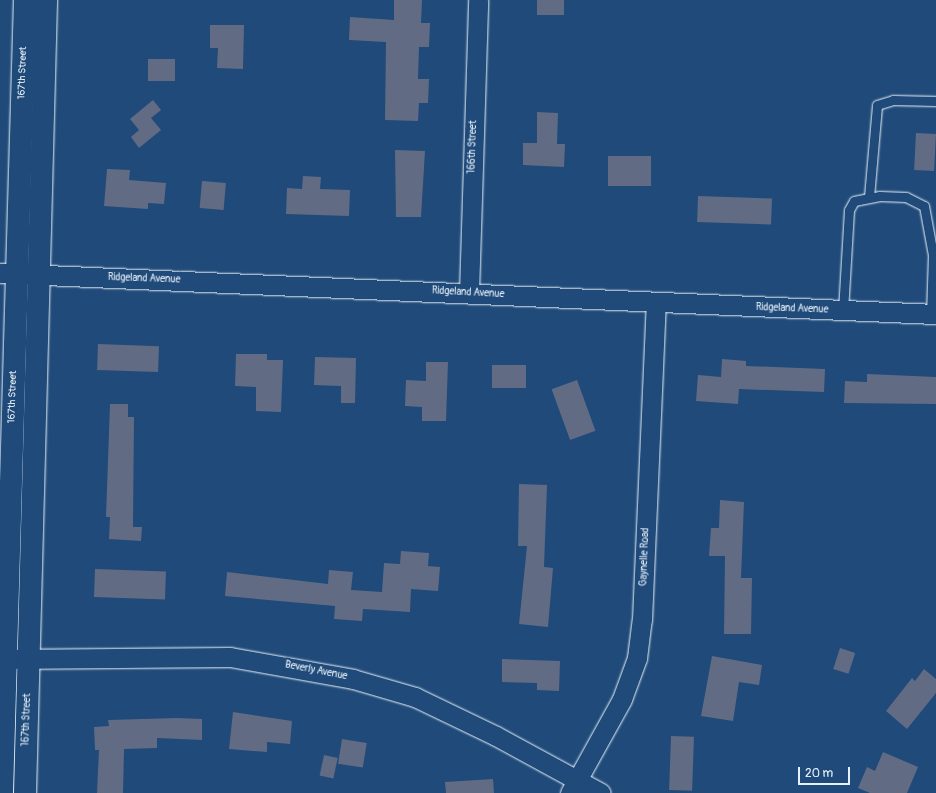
<!DOCTYPE html>
<style>
body{margin:0}
#map{position:relative;width:936px;height:793px;overflow:hidden;background:#1f4a7a;font-family:Pangolin,sans-serif}
div>[style]{position:absolute}
.building>*{inset:0;background:#626b84;transform-origin:0 0}
.roads{filter:drop-shadow(0 0 1px #e8f1f8) drop-shadow(0 0 1px #e8f1f8)}
.service>*{height:9px;margin:-4.5px;padding:0 4.5px;transform-origin:4.5px;border-radius:4.5px;background:#1f4a7a}
.minor>*{height:19px;margin:-9.5px;padding:0 9.5px;transform-origin:9.5px;border-radius:9.5px;background:#1f4a7a}
.secondary>*{height:22px;margin:-11px;padding:0 11px;transform-origin:11px;border-radius:11px;background:#1f4a7a}
span{translate:-50% -50%;white-space:nowrap;text-align:center;line-height:1.15;-webkit-text-stroke:4px #1f4a7a;paint-order:stroke}
.street-label{font-size:10px;color:#e8f1f8}
.scale{position:absolute;left:798px;top:767px;width:52px;height:18px;box-sizing:border-box;border:2px solid #e8f1f8;border-top:0;padding-left:5px;font-size:12px;line-height:14px;white-space:nowrap;color:#e8f1f8;-webkit-text-stroke:3px #1f4a7a;paint-order:stroke}
</style>
<div id="map">
<div class="building">
<div style="clip-path:polygon(394px 0,422px 0,421px 23px,430px 23px,429px 47px,419px 47px,418px 79px,429px 79px,428px 103px,419px 103px,418px 121px,385px 120px,386px 42px,349px 40px,350px 17px,394px 20px)"></div>
<div style="left:537px;top:0;width:27px;height:15px"></div>
<div style="clip-path:polygon(210px 25px,244px 25px,243px 69px,217px 68px,218px 48px,210px 48px)"></div>
<div style="left:148px;top:59px;width:27px;height:22px"></div>
<div style="clip-path:polygon(153px 100px,161px 110px,151px 118px,161px 130px,139px 148px,131px 137px,139px 130px,130px 119px)"></div>
<div style="clip-path:polygon(537px 112px,558px 113px,557px 144px,565px 144px,564px 167px,523px 165px,523px 143px,537px 143px)"></div>
<div style="left:916px;top:133px;width:20px;height:37px;rotate:3deg"></div>
<div style="clip-path:polygon(395px 150px,425px 151px,421px 217px,396px 217px)"></div>
<div style="left:608px;top:156px;width:43px;height:30px"></div>
<div style="clip-path:polygon(107px 169px,130px 170px,129px 180px,166px 183px,164px 204px,148px 203px,148px 209px,104px 206px)"></div>
<div style="clip-path:polygon(303px 176px,321px 177px,320px 189px,350px 190px,349px 216px,286px 214px,287px 188px,302px 189px)"></div>
<div style="left:202px;top:181px;width:24px;height:27px;rotate:5deg"></div>
<div style="left:698px;top:196px;width:74px;height:26px;rotate:2deg"></div>
<div style="left:98px;top:344px;width:61px;height:26px;rotate:2deg"></div>
<div style="clip-path:polygon(236px 354px,267px 354px,267px 360px,283px 360px,281px 412px,256px 411px,256px 387px,235px 386px)"></div>
<div style="clip-path:polygon(315px 357px,356px 358px,355px 403px,341px 403px,341px 386px,314px 385px)"></div>
<div style="clip-path:polygon(722px 359px,746px 361px,746px 366px,825px 369px,824px 392px,739px 389px,738px 404px,696px 401px,698px 375px,721px 377px)"></div>
<div style="clip-path:polygon(426px 362px,448px 362px,446px 421px,422px 421px,422px 407px,405px 406px,406px 380px,426px 381px)"></div>
<div style="left:492px;top:365px;width:34px;height:23px"></div>
<div style="clip-path:polygon(867px 374px,936px 377px,936px 404px,844px 403px,845px 381px,867px 382px)"></div>
<div style="left:577px;top:380px;width:54px;height:27px;rotate:70deg"></div>
<div style="clip-path:polygon(110px 404px,128px 404px,128px 417px,134px 417px,133px 527px,142px 527px,141px 541px,109px 539px,110px 517px,106px 517px)"></div>
<div style="clip-path:polygon(519px 484px,547px 485px,544px 567px,553px 568px,548px 627px,519px 624px,527px 546px,518px 546px)"></div>
<div style="clip-path:polygon(720px 500px,744px 502px,741px 578px,752px 578px,751px 634px,724px 634px,725px 556px,709px 556px,711px 528px,719px 528px)"></div>
<div style="clip-path:polygon(401px 551px,429px 553px,428px 566px,440px 567px,438px 591px,411px 589px,410px 612px,363px 609px,362px 621px,334px 619px,335px 606px,225px 596px,227px 572px,328px 584px,329px 570px,353px 572px,351px 590px,382px 592px,384px 563px,400px 564px)"></div>
<div style="left:95px;top:569px;width:71px;height:28px;rotate:2deg"></div>
<div style="left:840px;top:648px;width:16px;height:22px;rotate:18deg"></div>
<div style="clip-path:polygon(712px 656px,762px 665px,759px 685px,739px 682px,733px 721px,701px 716px)"></div>
<div style="clip-path:polygon(502px 659px,560px 661px,559px 691px,537px 690px,537px 683px,502px 682px)"></div>
<div style="clip-path:polygon(924px 669px,936px 679px,936px 693px,907px 729px,886px 711px,912px 678px,915px 681px)"></div>
<div style="clip-path:polygon(233px 712px,292px 721px,290px 744px,267px 742px,267px 752px,229px 749px)"></div>
<div style="clip-path:polygon(177px 718px,202px 719px,202px 740px,157px 738px,157px 748px,124px 749px,123px 793px,97px 793px,99px 750px,95px 750px,94px 727px,109px 726px,108px 720px)"></div>
<div style="left:671px;top:736px;width:23px;height:54px;rotate:2deg"></div>
<div style="left:342px;top:739px;width:25px;height:25px;rotate:9deg"></div>
<div style="clip-path:polygon(883px 752px,918px 767px,907px 793px,870px 793px,858px 788px,867px 767px,875px 771px)"></div>
<div style="left:324px;top:755px;width:14px;height:21px;rotate:12deg"></div>
<div style="clip-path:polygon(493px 779px,494px 793px,446px 793px,445px 782px)"></div>
</div>
<div class="roads">
<div class="service">
<div style="left:869px;top:197px;width:92px;rotate:-85deg"></div>
<div style="left:877px;top:105px;width:17px;rotate:-17deg"></div>
<div style="left:893px;top:100px;width:43px;rotate:1.3deg"></div>
<div style="left:843px;top:311px;width:101px;rotate:-86.6deg"></div>
<div style="left:849px;top:210px;width:10px;rotate:-61deg"></div>
<div style="left:854px;top:201px;width:26px;rotate:-11deg"></div>
<div style="left:880px;top:196px;width:26px;rotate:2deg"></div>
<div style="left:906px;top:197px;width:20px;rotate:27deg"></div>
<div style="left:924px;top:206px;width:50px;rotate:79.6deg"></div>
<div style="left:933px;top:255px;width:59px;rotate:91.9deg"></div>
</div>
<div class="minor">
<div style="left:0;top:273px;width:937px;rotate:2.51deg"></div>
<div style="left:469px;top:293px;width:293px;rotate:-88.2deg"></div>
<div style="left:6px;top:659px;width:224px;rotate:-0.5deg"></div>
<div style="left:230px;top:657px;width:125px;rotate:10.1deg"></div>
<div style="left:353px;top:679px;width:65px;rotate:16.2deg"></div>
<div style="left:415px;top:697px;width:90px;rotate:25.7deg"></div>
<div style="left:496px;top:736px;width:119px;rotate:28.5deg"></div>
<div style="left:570px;top:793px;width:107px;rotate:-61deg"></div>
<div style="left:622px;top:699px;width:44px;rotate:-69.9deg"></div>
<div style="left:637px;top:658px;width:38px;rotate:-83deg"></div>
<div style="left:642px;top:620px;width:316px;rotate:-87.5deg"></div>
</div>
<div class="secondary">
<div style="left:2px;top:793px;width:793px;rotate:-88.34deg"></div>
<div style="left:25px;top:793px;width:793px;rotate:-88.48deg"></div>
</div>
</div>
<div class="street-label">
<span style="left:23px;top:73px;rotate:-88deg">167th Street</span>
<span style="left:473px;top:147px;rotate:-88deg">166th Street</span>
<span style="left:144px;top:279px;rotate:2deg">Ridgeland Avenue</span>
<span style="left:468px;top:293px;rotate:3deg">Ridgeland Avenue</span>
<span style="left:792px;top:309px;rotate:2deg">Ridgeland Avenue</span>
<span style="left:13px;top:397px;rotate:-88deg">167th Street</span>
<span style="left:645px;top:557px;rotate:-88deg">Gaynelle Road</span>
<span style="left:316px;top:671px;rotate:11deg">Beverly Avenue</span>
<span style="left:27px;top:720px;rotate:-88deg">167th Street</span>
</div>
<div class="scale">20 m</div>
</div>
